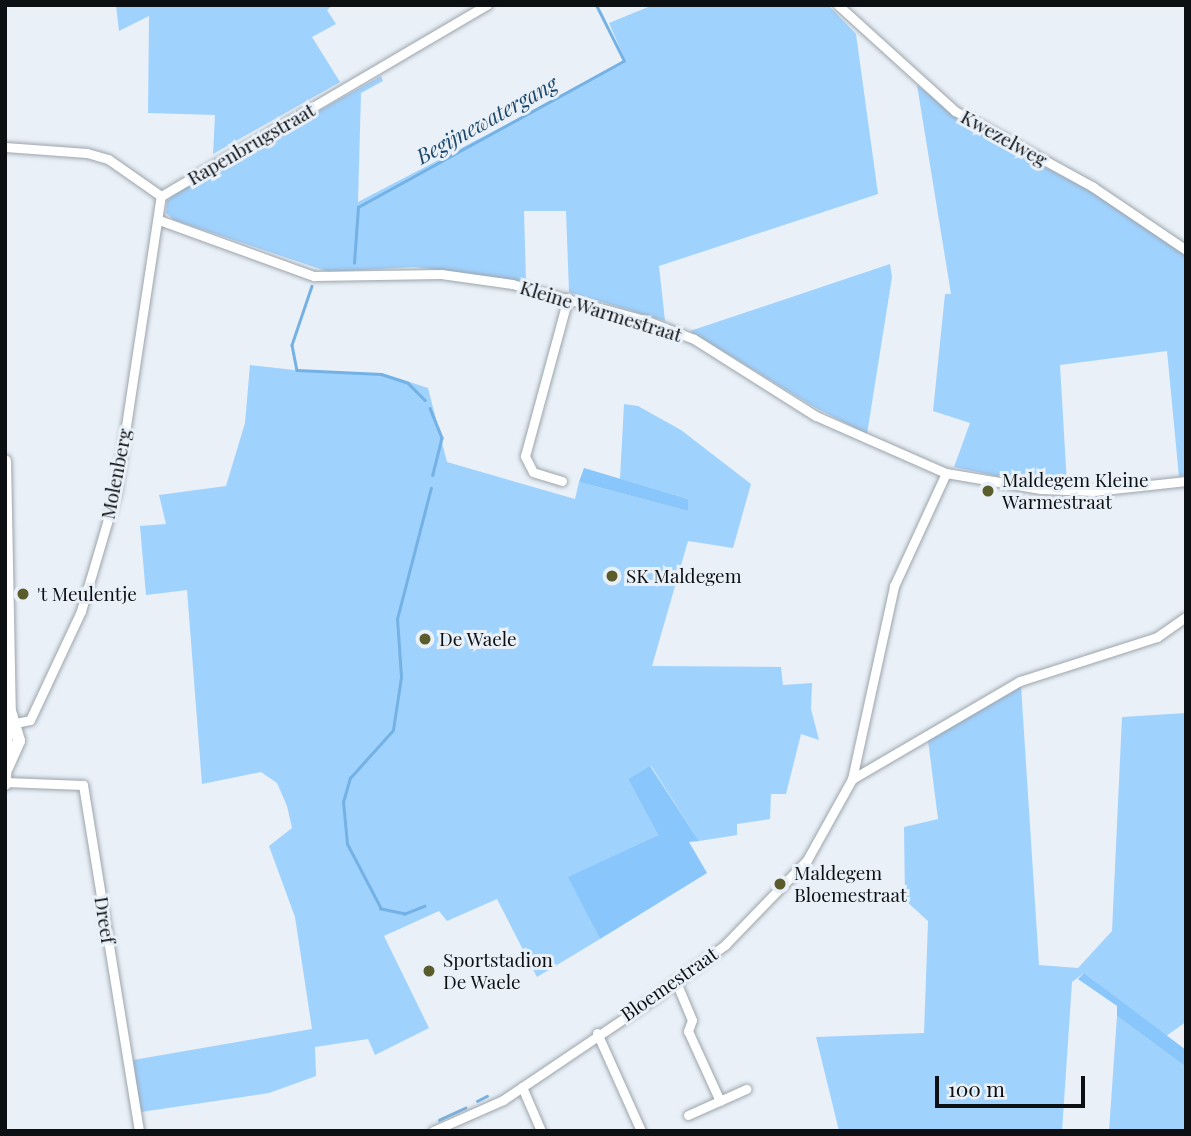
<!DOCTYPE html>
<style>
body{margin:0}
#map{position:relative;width:1191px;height:1136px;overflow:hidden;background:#e9f0f8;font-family:"Playfair Display",serif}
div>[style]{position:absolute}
.green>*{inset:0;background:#a0d2fe}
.forest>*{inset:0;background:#88c6fb}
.stream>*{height:2.5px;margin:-1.25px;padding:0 1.25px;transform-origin:1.25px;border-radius:1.25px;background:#74b1e5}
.roads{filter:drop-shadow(0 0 2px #9da5ab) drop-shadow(0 0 2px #9da5ab)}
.street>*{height:9px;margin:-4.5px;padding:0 4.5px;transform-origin:4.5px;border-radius:4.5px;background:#fff}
.secondary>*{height:12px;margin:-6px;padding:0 6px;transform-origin:6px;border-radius:6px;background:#fff}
.dots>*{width:19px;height:19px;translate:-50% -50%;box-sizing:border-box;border:4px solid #e9f0f8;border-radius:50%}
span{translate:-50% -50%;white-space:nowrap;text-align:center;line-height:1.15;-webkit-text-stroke:6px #e9f0f8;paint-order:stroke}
.street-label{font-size:19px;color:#0d1012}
.poi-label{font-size:19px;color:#0d1012}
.left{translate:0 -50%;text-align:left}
.water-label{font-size:21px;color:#1b486b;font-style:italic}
.frame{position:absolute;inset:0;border:7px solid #0d1012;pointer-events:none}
.scale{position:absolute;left:935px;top:1076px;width:150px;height:32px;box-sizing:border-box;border:4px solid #0d1012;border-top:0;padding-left:9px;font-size:21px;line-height:24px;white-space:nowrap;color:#0d1012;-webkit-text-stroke:5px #e9f0f8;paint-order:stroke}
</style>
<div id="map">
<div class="green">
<div style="clip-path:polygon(116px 5px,333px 5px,327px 10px,336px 24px,312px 37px,340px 82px,213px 154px,215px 115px,148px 113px,149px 16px,119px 31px)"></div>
<div style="clip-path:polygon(653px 5px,828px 5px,856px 34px,878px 194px,659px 266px,665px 321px,569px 292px,566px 211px,524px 211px,526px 282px,414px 267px,329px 272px,174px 220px,166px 213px,167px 201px,179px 189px,381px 76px,383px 81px,361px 93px,358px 202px,626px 62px,609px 23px)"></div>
<div style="clip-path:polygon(917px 85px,973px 128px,1092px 192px,1186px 255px,1186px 475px,1179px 477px,1167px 351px,1060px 365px,1067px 485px,1035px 484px,954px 467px,970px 423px,933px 411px,945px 294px,951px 294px)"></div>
<div style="clip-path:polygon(890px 264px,892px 277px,867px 434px,814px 407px,690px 331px)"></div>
<div style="clip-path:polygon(250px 365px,321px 373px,382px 373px,428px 388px,447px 462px,575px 499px,579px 482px,688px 511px,688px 499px,620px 479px,624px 404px,638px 406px,681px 430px,751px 484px,733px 548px,688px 541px,652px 666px,781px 667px,783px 685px,812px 683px,811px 709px,819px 740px,801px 734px,786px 794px,771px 794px,770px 819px,737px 824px,737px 835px,699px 841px,651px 766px,628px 779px,658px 835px,569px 877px,600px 939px,537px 977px,497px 899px,447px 921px,439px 911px,384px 936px,429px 1028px,375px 1055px,368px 1039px,315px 1047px,316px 1076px,269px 1093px,141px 1112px,133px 1060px,312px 1029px,295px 917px,269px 846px,292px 828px,287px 806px,277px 783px,261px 772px,202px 784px,187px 590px,146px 595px,140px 526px,166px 524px,159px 495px,226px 486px,245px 423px)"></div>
<div style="clip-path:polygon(1021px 686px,1039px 965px,1078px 968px,1112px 931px,1122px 717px,1186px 713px,1186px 1022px,1166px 1036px,1084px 973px,1072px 982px,1062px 1131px,839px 1131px,816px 1037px,924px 1033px,928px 921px,905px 900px,904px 827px,938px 819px,928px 740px)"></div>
<div style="clip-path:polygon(1117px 1016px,1186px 1067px,1186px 1131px,1109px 1131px)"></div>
</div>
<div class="forest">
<div style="clip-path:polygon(584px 468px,688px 499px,688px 511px,579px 482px)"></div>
<div style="clip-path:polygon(650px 766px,699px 841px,689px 842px,707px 873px,600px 939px,568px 877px,658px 835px,628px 779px)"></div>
<div style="clip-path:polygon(1084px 973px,1186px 1050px,1186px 1067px,1117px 1016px,1117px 1006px,1078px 979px)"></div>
</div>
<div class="stream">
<div style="left:354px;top:263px;width:56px;rotate:-85.9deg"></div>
<div style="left:358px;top:207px;width:303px;rotate:-28.8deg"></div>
<div style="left:624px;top:61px;width:63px;rotate:-116.6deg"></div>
<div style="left:312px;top:286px;width:62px;rotate:108.7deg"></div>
<div style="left:292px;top:345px;width:25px;rotate:79deg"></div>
<div style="left:297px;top:370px;width:84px;rotate:2.7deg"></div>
<div style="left:381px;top:374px;width:28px;rotate:18deg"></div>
<div style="left:408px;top:383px;width:24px;rotate:45deg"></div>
<div style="left:430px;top:408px;width:32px;rotate:68deg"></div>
<div style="left:442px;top:438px;width:38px;rotate:104deg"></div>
<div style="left:425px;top:906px;width:22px;rotate:158deg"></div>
<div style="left:405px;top:914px;width:25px;rotate:-168deg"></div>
<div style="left:381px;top:909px;width:73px;rotate:-117.6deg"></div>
<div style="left:347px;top:844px;width:42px;rotate:-95.4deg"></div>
<div style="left:343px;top:802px;width:25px;rotate:-74deg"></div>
<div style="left:350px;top:778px;width:64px;rotate:-48.1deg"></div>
<div style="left:393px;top:730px;width:54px;rotate:-81.4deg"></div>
<div style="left:401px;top:677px;width:58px;rotate:-93.9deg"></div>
<div style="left:397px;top:619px;width:135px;rotate:-75.5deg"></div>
<div style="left:477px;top:1101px;width:11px;rotate:-27deg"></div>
<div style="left:439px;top:1120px;width:29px;rotate:-25deg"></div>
</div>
<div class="roads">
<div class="street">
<div style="left:838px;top:5px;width:158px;rotate:42.2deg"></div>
<div style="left:955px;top:111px;width:158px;rotate:28.8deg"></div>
<div style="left:1093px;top:187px;width:112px;rotate:34.1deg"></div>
<div style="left:5px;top:147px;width:82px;rotate:4.2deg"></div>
<div style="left:87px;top:153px;width:22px;rotate:16deg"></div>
<div style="left:108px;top:159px;width:65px;rotate:34.9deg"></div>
<div style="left:161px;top:196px;width:378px;rotate:-30.4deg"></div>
<div style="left:159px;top:220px;width:165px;rotate:19.9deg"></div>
<div style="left:314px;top:276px;width:127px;rotate:-0.9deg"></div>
<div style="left:441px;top:274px;width:72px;rotate:8deg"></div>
<div style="left:512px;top:284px;width:140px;rotate:15.3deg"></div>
<div style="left:647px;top:321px;width:50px;rotate:21deg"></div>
<div style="left:694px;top:339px;width:144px;rotate:32.3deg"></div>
<div style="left:816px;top:416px;width:142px;rotate:23.7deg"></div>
<div style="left:946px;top:473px;width:96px;rotate:9.6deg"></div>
<div style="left:1041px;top:489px;width:53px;rotate:2.2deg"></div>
<div style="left:1094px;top:491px;width:93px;rotate:-6.2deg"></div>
<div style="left:562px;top:481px;width:30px;rotate:-163deg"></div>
<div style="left:533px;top:472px;width:18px;rotate:-117deg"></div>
<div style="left:525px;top:456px;width:164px;rotate:-74.8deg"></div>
<div style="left:11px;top:724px;width:19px;rotate:-12deg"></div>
<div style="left:30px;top:720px;width:120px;rotate:-64.9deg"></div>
<div style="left:81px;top:611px;width:124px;rotate:-73.6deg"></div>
<div style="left:116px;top:492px;width:299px;rotate:-81.4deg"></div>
<div style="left:852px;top:779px;width:194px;rotate:-30.3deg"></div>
<div style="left:1020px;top:681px;width:144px;rotate:-17.8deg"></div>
<div style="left:1157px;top:637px;width:35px;rotate:-35deg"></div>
<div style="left:5px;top:782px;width:78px;rotate:2.2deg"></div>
<div style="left:83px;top:785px;width:351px;rotate:80.8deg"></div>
<div style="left:676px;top:982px;width:41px;rotate:67.2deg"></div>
<div style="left:692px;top:1020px;width:12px;rotate:110deg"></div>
<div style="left:688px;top:1031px;width:77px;rotate:65.4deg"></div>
<div style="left:597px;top:1033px;width:107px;rotate:65.8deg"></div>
<div style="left:522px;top:1087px;width:48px;rotate:66.6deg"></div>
<div style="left:688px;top:1115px;width:64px;rotate:-24.1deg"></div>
<div style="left:433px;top:1131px;width:77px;rotate:-23.9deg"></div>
<div style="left:503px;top:1100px;width:181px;rotate:-34deg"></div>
<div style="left:653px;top:999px;width:90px;rotate:-36.9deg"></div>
<div style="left:725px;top:945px;width:118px;rotate:-46deg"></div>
<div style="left:807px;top:860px;width:93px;rotate:-60.9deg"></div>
<div style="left:852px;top:779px;width:198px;rotate:-77.7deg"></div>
<div style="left:894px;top:586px;width:124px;rotate:-65.3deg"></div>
</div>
<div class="secondary">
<div style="left:5px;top:461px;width:250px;rotate:88.9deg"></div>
<div style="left:10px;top:711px;width:31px;rotate:73deg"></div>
<div style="left:19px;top:741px;width:30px;rotate:114deg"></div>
<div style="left:5px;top:784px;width:45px;rotate:-88.7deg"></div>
<div style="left:6px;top:739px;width:16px;rotate:-72deg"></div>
</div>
</div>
<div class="dots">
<div style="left:988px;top:491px;background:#5a5d2b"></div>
<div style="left:612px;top:576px;background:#5a5d2b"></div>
<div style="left:23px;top:594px;background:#5a5d2b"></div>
<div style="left:425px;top:639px;background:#5a5d2b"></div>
<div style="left:780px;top:884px;background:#5a5d2b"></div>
<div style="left:429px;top:971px;background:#5a5d2b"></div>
</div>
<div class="street-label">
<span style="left:1004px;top:138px;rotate:29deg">Kwezelweg</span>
<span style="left:251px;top:144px;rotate:-30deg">Rapenbrugstraat</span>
<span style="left:601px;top:311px;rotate:17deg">Kleine Warmestraat</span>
<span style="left:116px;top:474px;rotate:-79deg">Molenberg</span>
<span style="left:105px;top:920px;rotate:81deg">Dreef</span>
<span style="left:669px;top:984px;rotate:-35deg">Bloemestraat</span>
</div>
<div class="poi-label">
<span class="left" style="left:1002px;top:491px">Maldegem Kleine<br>Warmestraat</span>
<span class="left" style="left:626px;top:576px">SK Maldegem</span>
<span class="left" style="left:37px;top:594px">'t Meulentje</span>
<span class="left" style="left:439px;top:639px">De Waele</span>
<span class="left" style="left:794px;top:884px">Maldegem<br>Bloemestraat</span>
<span class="left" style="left:443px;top:971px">Sportstadion<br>De Waele</span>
</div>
<div class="water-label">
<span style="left:486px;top:119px;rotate:-29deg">Begijnewatergang</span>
</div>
<div class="frame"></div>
<div class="scale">100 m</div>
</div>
